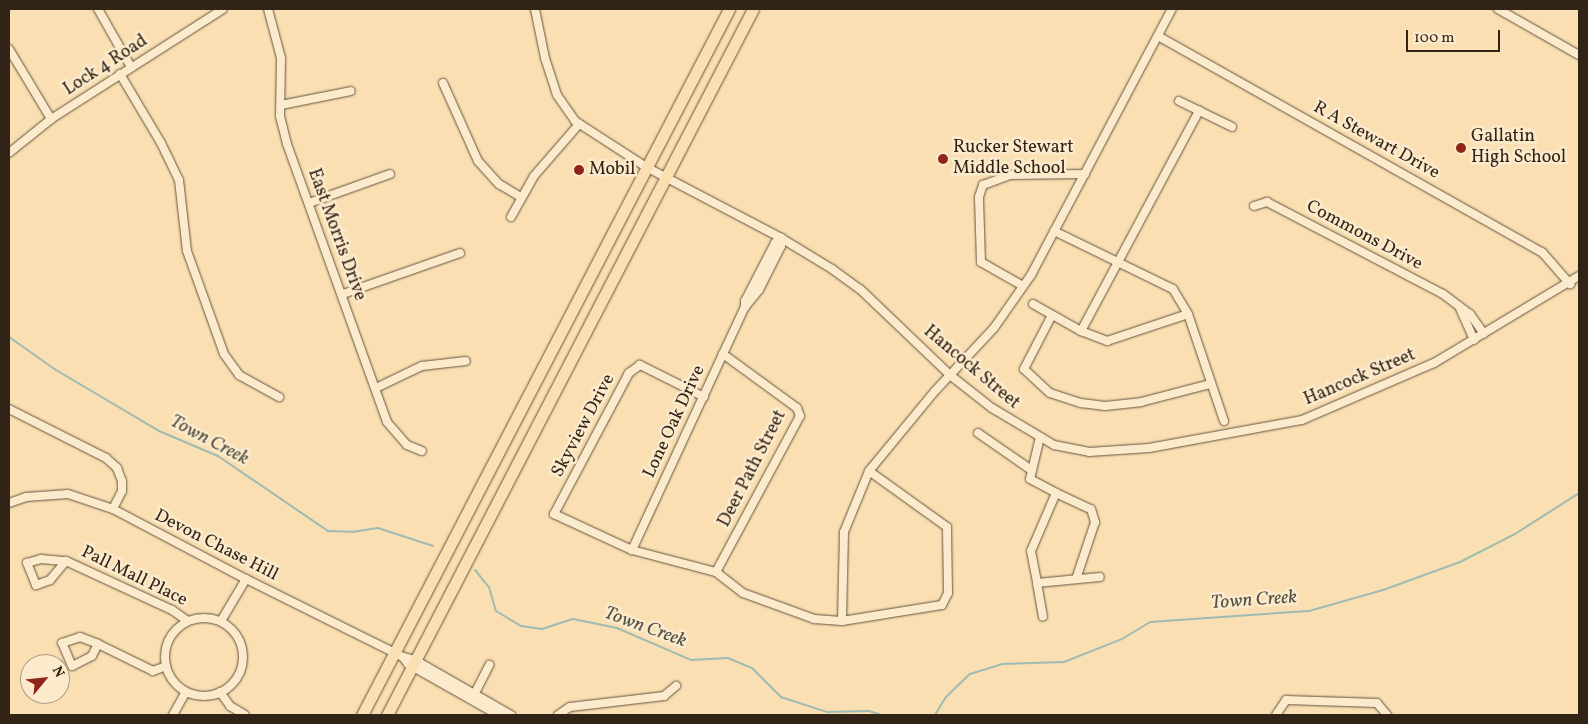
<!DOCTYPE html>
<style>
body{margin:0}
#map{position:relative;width:1588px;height:724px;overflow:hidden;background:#fadfb2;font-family:Vollkorn,serif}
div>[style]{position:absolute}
.stream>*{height:2px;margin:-1px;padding:0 1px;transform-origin:1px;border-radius:1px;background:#9fbbb3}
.roads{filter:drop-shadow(0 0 1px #63533d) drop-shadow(0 0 1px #63533d)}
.minor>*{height:8px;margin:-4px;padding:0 4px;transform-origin:4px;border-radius:4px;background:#fceacd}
.minor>.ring{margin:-4px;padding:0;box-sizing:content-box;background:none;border:8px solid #fceacd;border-radius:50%}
.highway>*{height:11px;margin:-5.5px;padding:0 5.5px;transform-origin:5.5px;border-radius:5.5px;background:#fadfb2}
.dots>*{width:14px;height:14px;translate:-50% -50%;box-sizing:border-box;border:2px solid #fceacd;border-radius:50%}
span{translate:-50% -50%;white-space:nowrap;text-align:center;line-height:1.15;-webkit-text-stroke:5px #fceacd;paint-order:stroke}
.street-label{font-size:18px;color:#312416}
.poi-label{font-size:18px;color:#312416}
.left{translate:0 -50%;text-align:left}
.water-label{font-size:19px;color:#525145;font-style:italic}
.frame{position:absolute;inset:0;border:10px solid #312416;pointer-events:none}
.north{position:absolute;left:20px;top:654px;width:50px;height:50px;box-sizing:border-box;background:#fceacd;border:1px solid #ab9b84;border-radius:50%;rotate:62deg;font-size:14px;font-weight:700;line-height:20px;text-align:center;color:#312416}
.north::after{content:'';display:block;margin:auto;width:18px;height:22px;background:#8f2418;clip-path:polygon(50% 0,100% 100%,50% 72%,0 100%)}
.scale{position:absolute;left:1406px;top:30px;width:94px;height:22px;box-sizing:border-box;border:2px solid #312416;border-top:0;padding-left:6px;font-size:15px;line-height:18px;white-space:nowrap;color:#312416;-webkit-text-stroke:4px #fceacd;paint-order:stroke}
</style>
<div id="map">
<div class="stream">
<div style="left:9px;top:337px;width:57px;rotate:35.1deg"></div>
<div style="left:56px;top:370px;width:120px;rotate:30.6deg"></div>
<div style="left:159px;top:431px;width:64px;rotate:23deg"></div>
<div style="left:218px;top:456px;width:133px;rotate:34.3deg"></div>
<div style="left:328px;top:531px;width:24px;rotate:2deg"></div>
<div style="left:352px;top:532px;width:26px;rotate:-9deg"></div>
<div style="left:378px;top:528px;width:58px;rotate:18.1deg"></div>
<div style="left:475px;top:570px;width:22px;rotate:51deg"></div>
<div style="left:489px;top:587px;width:25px;rotate:74deg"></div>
<div style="left:496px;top:611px;width:29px;rotate:31deg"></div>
<div style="left:521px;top:626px;width:21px;rotate:8deg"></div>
<div style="left:542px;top:629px;width:33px;rotate:-18deg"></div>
<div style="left:573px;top:619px;width:45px;rotate:11.6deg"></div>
<div style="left:617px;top:628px;width:81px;rotate:23.4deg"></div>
<div style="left:691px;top:660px;width:37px;rotate:-3deg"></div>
<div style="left:728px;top:658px;width:26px;rotate:23deg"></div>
<div style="left:752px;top:668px;width:41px;rotate:45deg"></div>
<div style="left:781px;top:697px;width:48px;rotate:18.1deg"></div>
<div style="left:827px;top:712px;width:42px;rotate:-1.4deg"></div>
<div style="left:869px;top:711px;width:13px;rotate:18deg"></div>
<div style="left:935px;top:715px;width:21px;rotate:-59deg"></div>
<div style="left:946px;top:697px;width:33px;rotate:-44deg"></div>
<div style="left:970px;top:674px;width:34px;rotate:-17deg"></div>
<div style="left:1002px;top:664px;width:62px;rotate:-1.8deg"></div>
<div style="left:1064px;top:662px;width:62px;rotate:-21.6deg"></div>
<div style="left:1122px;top:639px;width:33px;rotate:-31deg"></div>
<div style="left:1150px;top:622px;width:159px;rotate:-4deg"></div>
<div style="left:1309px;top:611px;width:77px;rotate:-15.8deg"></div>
<div style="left:1383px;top:590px;width:82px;rotate:-20deg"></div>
<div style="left:1460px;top:562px;width:62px;rotate:-27deg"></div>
<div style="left:1515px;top:534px;width:76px;rotate:-32.6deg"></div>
</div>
<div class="roads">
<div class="minor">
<div style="left:98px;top:9px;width:67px;rotate:60.4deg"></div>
<div style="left:268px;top:9px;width:51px;rotate:75.1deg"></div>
<div style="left:281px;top:58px;width:58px;rotate:91deg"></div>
<div style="left:280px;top:116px;width:29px;rotate:76deg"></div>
<div style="left:287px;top:144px;width:295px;rotate:70.2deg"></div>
<div style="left:387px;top:422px;width:30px;rotate:49deg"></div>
<div style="left:407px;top:445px;width:16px;rotate:22deg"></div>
<div style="left:535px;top:9px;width:50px;rotate:78.5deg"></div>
<div style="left:545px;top:58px;width:39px;rotate:72deg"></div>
<div style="left:557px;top:95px;width:32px;rotate:55deg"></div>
<div style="left:575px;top:121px;width:85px;rotate:32.9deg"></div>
<div style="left:646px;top:167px;width:153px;rotate:27.7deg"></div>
<div style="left:781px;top:238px;width:60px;rotate:31.3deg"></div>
<div style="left:832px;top:269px;width:34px;rotate:36deg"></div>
<div style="left:860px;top:289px;width:124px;rotate:43.7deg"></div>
<div style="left:950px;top:375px;width:53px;rotate:38.2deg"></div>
<div style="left:992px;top:408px;width:72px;rotate:30.8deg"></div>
<div style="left:1054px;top:445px;width:36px;rotate:11deg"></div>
<div style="left:1089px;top:452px;width:60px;rotate:-3.8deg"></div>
<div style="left:1149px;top:448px;width:156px;rotate:-10.4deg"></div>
<div style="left:1302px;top:420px;width:144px;rotate:-23.4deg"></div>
<div style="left:1434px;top:363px;width:169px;rotate:-31deg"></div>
<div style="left:1498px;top:9px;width:93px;rotate:29.6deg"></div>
<div style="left:1158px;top:36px;width:441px;rotate:29.4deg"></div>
<div style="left:1542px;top:252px;width:43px;rotate:48.8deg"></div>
<div style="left:9px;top:49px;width:82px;rotate:59deg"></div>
<div style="left:120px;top:74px;width:80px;rotate:59.3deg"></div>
<div style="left:161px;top:143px;width:41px;rotate:64.1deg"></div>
<div style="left:179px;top:180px;width:71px;rotate:83.6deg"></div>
<div style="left:187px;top:251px;width:109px;rotate:70.2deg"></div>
<div style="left:224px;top:354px;width:26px;rotate:54deg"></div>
<div style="left:239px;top:375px;width:46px;rotate:28.8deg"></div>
<div style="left:443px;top:83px;width:85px;rotate:65.8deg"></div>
<div style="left:478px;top:161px;width:31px;rotate:48deg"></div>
<div style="left:499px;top:184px;width:26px;rotate:31deg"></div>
<div style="left:1179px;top:101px;width:59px;rotate:26.1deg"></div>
<div style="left:281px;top:105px;width:71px;rotate:-11.3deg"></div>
<div style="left:9px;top:153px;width:54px;rotate:-39deg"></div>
<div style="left:51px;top:119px;width:204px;rotate:-32.6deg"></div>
<div style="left:309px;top:203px;width:86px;rotate:-19.7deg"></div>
<div style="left:1254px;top:206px;width:14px;rotate:-17deg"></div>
<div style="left:1267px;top:202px;width:199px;rotate:27.6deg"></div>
<div style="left:1443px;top:294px;width:34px;rotate:37deg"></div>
<div style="left:1470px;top:314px;width:24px;rotate:55deg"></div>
<div style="left:511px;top:217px;width:47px;rotate:-60.7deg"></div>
<div style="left:534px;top:176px;width:69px;rotate:-49.1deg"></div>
<div style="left:1054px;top:231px;width:132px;rotate:26deg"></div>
<div style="left:1173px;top:289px;width:29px;rotate:59deg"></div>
<div style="left:1188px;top:314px;width:113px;rotate:71.4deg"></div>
<div style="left:1023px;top:286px;width:48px;rotate:-150.3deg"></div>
<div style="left:981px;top:262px;width:65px;rotate:-91.8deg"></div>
<div style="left:979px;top:197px;width:13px;rotate:-72deg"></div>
<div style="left:983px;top:185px;width:29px;rotate:-20deg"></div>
<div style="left:1010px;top:175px;width:75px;rotate:-0.8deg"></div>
<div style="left:343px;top:294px;width:124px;rotate:-19.3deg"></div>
<div style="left:1033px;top:304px;width:55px;rotate:29.4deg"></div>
<div style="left:1081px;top:331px;width:28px;rotate:21deg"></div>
<div style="left:1107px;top:341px;width:85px;rotate:-18.4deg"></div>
<div style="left:1459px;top:306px;width:37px;rotate:66deg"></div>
<div style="left:745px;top:307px;width:22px;rotate:-51deg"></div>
<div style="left:759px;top:290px;width:49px;rotate:-63.4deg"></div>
<div style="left:781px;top:246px;width:8px;rotate:-90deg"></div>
<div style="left:1052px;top:315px;width:61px;rotate:117.4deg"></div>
<div style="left:1024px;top:369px;width:35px;rotate:43deg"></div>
<div style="left:1050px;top:393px;width:33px;rotate:18deg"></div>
<div style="left:1081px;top:403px;width:24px;rotate:7deg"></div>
<div style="left:1105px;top:406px;width:36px;rotate:-6deg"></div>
<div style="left:1141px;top:402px;width:71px;rotate:-14.6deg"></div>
<div style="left:1081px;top:331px;width:250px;rotate:-61.8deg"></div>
<div style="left:376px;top:388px;width:51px;rotate:-25.6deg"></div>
<div style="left:422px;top:366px;width:44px;rotate:-6.5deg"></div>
<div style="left:704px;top:397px;width:72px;rotate:-153.4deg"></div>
<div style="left:640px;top:365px;width:14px;rotate:144deg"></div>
<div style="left:629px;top:373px;width:160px;rotate:118deg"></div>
<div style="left:554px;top:514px;width:86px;rotate:24.8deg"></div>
<div style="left:632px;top:550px;width:87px;rotate:14.7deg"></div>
<div style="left:716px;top:572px;width:34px;rotate:38deg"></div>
<div style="left:743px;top:593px;width:76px;rotate:20.1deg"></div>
<div style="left:814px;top:619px;width:28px;rotate:4deg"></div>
<div style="left:842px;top:621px;width:101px;rotate:-9.1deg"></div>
<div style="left:942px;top:605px;width:13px;rotate:-63deg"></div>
<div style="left:948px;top:593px;width:66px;rotate:-90.9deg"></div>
<div style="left:947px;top:527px;width:96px;rotate:-144.3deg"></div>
<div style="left:9px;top:409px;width:109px;rotate:26.8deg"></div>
<div style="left:106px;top:458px;width:15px;rotate:42deg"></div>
<div style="left:117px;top:468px;width:14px;rotate:69deg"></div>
<div style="left:122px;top:481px;width:10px;rotate:90deg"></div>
<div style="left:122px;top:491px;width:20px;rotate:117deg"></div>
<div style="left:978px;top:433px;width:63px;rotate:34.7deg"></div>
<div style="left:1040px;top:437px;width:43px;rotate:103.4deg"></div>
<div style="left:1030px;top:479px;width:30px;rotate:28deg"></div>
<div style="left:1056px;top:493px;width:63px;rotate:113.3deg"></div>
<div style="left:1031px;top:551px;width:33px;rotate:79deg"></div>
<div style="left:1037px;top:583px;width:63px;rotate:-5.4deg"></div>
<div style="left:1056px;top:493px;width:38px;rotate:25deg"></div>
<div style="left:1091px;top:509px;width:14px;rotate:73deg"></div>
<div style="left:1095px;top:522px;width:60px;rotate:108.4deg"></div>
<div style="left:9px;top:503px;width:18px;rotate:-19deg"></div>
<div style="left:26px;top:497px;width:42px;rotate:-4.1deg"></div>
<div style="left:68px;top:494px;width:47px;rotate:18.4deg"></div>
<div style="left:113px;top:509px;width:150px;rotate:27.8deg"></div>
<div style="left:246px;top:579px;width:175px;rotate:26.4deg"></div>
<div style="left:403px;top:657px;width:12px;rotate:14deg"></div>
<div style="left:415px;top:660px;width:111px;rotate:29.8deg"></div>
<div style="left:632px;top:550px;width:268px;rotate:-65.1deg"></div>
<div style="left:745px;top:307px;width:6px;rotate:-90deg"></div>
<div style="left:745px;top:301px;width:65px;rotate:-62.7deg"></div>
<div style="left:775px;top:243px;width:8px;rotate:-40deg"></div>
<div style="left:66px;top:561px;width:25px;rotate:130deg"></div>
<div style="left:50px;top:580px;width:15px;rotate:160deg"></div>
<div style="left:36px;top:585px;width:24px;rotate:-112deg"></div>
<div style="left:27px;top:563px;width:15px;rotate:-16deg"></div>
<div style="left:41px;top:559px;width:25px;rotate:5deg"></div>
<div style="left:66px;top:561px;width:117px;rotate:24.8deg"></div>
<div style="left:172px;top:610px;width:19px;rotate:35deg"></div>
<div style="left:716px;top:572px;width:177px;rotate:-61.7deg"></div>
<div style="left:800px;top:416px;width:9px;rotate:-111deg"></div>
<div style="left:797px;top:408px;width:92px;rotate:-143.9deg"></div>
<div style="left:1037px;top:583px;width:34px;rotate:80deg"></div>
<div class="ring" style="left:165px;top:618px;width:70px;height:70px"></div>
<div style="left:221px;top:621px;width:49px;rotate:-59.2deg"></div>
<div style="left:842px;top:621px;width:89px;rotate:-88.7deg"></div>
<div style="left:844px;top:532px;width:66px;rotate:-67.7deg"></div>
<div style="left:869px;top:471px;width:104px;rotate:-50.5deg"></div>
<div style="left:935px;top:391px;width:86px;rotate:-46.9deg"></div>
<div style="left:994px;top:328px;width:65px;rotate:-55.1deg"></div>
<div style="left:1031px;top:275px;width:301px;rotate:-62.1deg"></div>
<div style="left:98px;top:644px;width:13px;rotate:117deg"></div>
<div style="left:92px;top:656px;width:22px;rotate:153deg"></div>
<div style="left:72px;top:666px;width:25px;rotate:-113deg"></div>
<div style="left:62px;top:643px;width:19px;rotate:-18deg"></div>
<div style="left:80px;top:637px;width:19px;rotate:21deg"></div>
<div style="left:98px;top:644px;width:61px;rotate:26.1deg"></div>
<div style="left:153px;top:671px;width:14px;rotate:-21deg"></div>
<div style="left:403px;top:657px;width:9px;rotate:54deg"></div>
<div style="left:408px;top:664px;width:103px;rotate:29.5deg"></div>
<div style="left:220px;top:692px;width:17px;rotate:54deg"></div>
<div style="left:230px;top:706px;width:17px;rotate:31deg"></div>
<div style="left:474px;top:695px;width:34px;rotate:-63deg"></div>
<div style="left:173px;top:715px;width:26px;rotate:-61deg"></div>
<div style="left:558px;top:715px;width:14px;rotate:-34deg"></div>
<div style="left:570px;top:707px;width:95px;rotate:-6.7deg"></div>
<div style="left:664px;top:696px;width:16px;rotate:-40deg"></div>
<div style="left:1276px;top:715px;width:18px;rotate:-56deg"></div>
<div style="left:1286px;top:700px;width:91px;rotate:1.9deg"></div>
<div style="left:1377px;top:703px;width:16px;rotate:50deg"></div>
</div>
<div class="highway">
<div style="left:362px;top:715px;width:796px;rotate:-62.53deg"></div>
<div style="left:387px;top:715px;width:795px;rotate:-62.6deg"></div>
</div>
</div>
<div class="dots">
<div style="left:1461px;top:148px;background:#8f2418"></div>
<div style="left:943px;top:159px;background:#8f2418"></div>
<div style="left:579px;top:170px;background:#8f2418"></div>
</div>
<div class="street-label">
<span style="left:106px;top:66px;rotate:-33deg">Lock 4 Road</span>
<span style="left:1376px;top:141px;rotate:29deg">R A Stewart Drive</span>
<span style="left:336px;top:235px;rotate:70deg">East Morris Drive</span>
<span style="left:1364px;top:236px;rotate:28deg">Commons Drive</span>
<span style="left:971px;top:368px;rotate:40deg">Hancock Street</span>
<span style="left:1360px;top:378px;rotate:-23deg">Hancock Street</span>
<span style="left:675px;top:422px;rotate:-65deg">Lone Oak Drive</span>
<span style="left:584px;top:426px;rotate:-62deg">Skyview Drive</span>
<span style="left:753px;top:469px;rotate:-63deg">Deer Path Street</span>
<span style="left:216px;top:546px;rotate:27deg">Devon Chase Hill</span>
<span style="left:134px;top:577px;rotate:26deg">Pall Mall Place</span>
</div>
<div class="poi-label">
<span class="left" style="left:1471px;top:148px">Gallatin<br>High School</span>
<span class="left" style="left:953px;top:159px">Rucker Stewart<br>Middle School</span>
<span class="left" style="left:589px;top:170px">Mobil</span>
</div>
<div class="water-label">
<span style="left:209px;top:441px;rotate:28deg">Town Creek</span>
<span style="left:1254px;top:601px;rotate:-4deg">Town Creek</span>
<span style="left:645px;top:628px;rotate:20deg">Town Creek</span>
</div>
<div class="frame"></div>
<div class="north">N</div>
<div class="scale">100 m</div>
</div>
